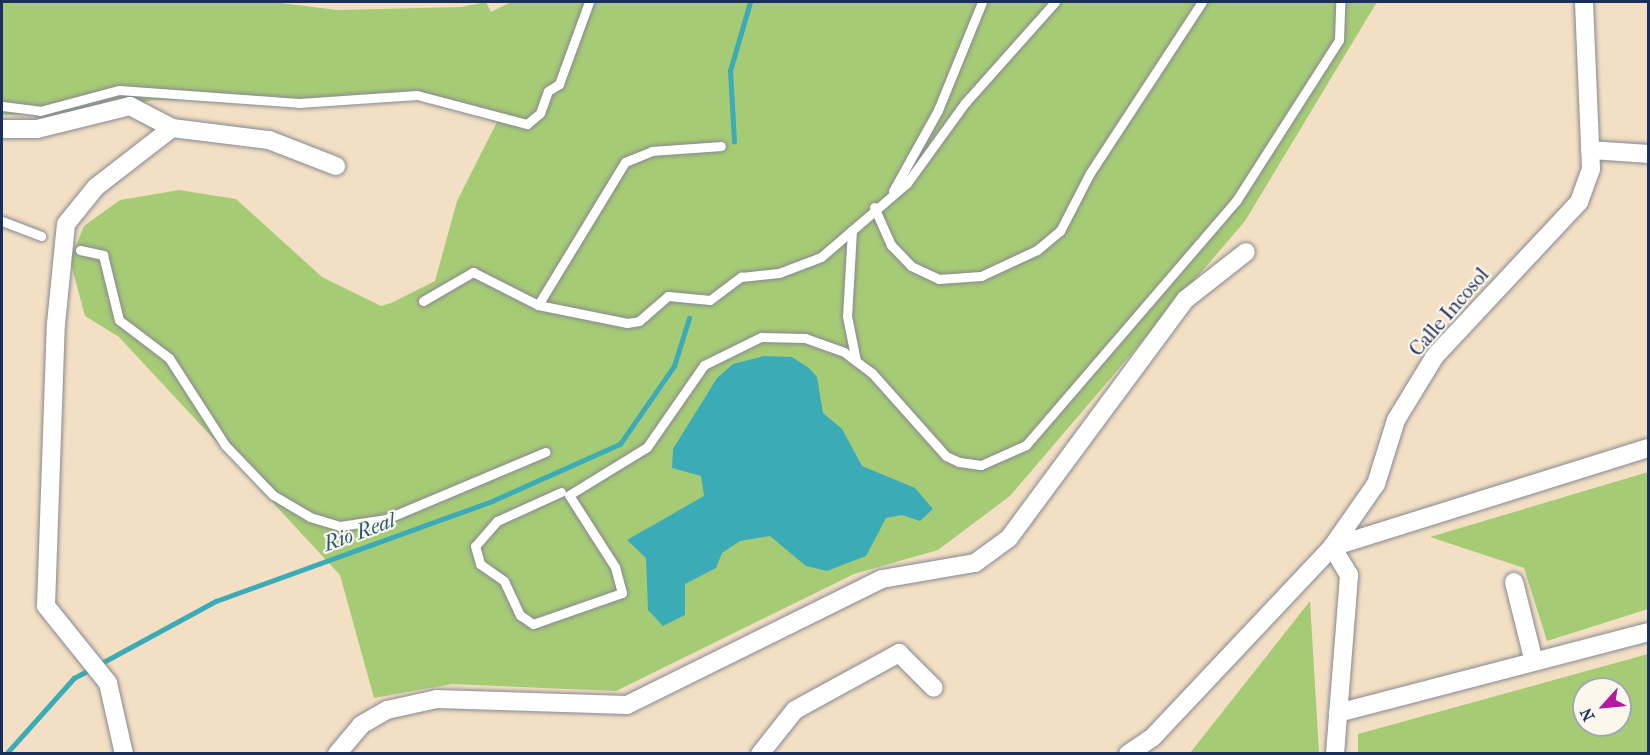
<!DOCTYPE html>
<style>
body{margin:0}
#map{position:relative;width:1650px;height:755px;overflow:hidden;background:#f3e0c4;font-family:"IM FELL French Canon",serif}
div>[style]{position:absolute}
.green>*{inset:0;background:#a6cb75}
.water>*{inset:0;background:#3babb7}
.stream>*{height:4.5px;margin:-2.25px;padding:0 2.25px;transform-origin:2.25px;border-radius:2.25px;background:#3babb7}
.roads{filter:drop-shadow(0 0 2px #878891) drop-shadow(0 0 2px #878891)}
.lane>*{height:9px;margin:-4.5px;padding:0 4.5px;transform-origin:4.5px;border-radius:4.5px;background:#fff}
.street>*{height:18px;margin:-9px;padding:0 9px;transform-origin:9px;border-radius:9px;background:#fff}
span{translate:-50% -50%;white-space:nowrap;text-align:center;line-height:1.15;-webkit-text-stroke:4.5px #fbf7ec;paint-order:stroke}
.street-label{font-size:20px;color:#1b2f5e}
.water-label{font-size:21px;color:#265a7d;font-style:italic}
.frame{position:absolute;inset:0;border:3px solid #1b2f5e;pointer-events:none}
.north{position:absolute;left:1572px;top:677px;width:60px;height:60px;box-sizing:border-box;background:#fbf7ec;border:2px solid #a1a7b3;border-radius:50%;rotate:243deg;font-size:16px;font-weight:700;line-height:24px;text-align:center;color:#1b2f5e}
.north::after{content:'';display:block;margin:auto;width:21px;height:27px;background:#b5179e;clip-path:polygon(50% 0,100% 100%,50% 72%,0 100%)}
</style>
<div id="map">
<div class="green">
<div style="clip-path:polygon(2px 2px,273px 2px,337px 10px,461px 7px,486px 2px,491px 12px,511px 2px,1377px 2px,1245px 221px,1010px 496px,938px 550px,854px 574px,616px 691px,452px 684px,374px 698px,340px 575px,119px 337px,85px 316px,70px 260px,84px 226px,120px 200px,179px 190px,236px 199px,322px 277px,381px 306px,391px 303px,435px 281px,457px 201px,497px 122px,417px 99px,152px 100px,111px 111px,2px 115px)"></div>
<div style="clip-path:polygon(1648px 472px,1648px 609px,1547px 641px,1524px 568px,1430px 537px)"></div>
<div style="clip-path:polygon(1310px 601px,1319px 753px,1190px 753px)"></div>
<div style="clip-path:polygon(evenodd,1648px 654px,1648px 753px,1358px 753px,1358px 734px,1648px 654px,1584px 689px,1620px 689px,1620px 725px,1584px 725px,1584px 689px)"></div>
</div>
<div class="water">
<div style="clip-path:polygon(764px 356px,792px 357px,809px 368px,817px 377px,823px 413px,842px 429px,862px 466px,915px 488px,933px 509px,920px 521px,902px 515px,886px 518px,866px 556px,827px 571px,806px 566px,770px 536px,740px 541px,722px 553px,716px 568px,685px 584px,685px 615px,663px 626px,648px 610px,646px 558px,627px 540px,704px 496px,701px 476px,672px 468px,673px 449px,717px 378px,733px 364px)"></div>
</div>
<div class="stream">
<div style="left:734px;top:142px;width:71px;rotate:-93.2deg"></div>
<div style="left:730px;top:71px;width:72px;rotate:-73.8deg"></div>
<div style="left:98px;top:665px;width:134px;rotate:-28.5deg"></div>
<div style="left:216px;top:601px;width:294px;rotate:-19.9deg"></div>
<div style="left:492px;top:501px;width:140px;rotate:-24deg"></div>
<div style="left:620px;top:444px;width:95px;rotate:-55.3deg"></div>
<div style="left:674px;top:366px;width:50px;rotate:-72.6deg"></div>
<div style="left:6px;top:754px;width:102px;rotate:-48.2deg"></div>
<div style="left:74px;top:678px;width:19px;rotate:-28deg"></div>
</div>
<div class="roads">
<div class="lane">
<div style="left:2px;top:106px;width:38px;rotate:7deg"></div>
<div style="left:40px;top:111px;width:82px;rotate:-14.9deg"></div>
<div style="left:119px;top:90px;width:180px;rotate:4.1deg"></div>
<div style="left:299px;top:103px;width:118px;rotate:-3.9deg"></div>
<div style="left:417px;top:95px;width:114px;rotate:14.8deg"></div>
<div style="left:527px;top:124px;width:17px;rotate:-40deg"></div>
<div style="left:540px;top:113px;width:23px;rotate:-70deg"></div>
<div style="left:548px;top:91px;width:13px;rotate:-32deg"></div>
<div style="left:559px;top:84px;width:87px;rotate:-69.9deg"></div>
<div style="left:893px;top:191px;width:93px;rotate:-60.9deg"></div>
<div style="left:938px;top:110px;width:117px;rotate:-67.8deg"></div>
<div style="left:874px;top:207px;width:42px;rotate:65.9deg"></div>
<div style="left:891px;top:245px;width:29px;rotate:46deg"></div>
<div style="left:911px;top:266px;width:31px;rotate:25deg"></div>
<div style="left:939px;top:279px;width:42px;rotate:-4.1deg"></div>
<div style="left:981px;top:276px;width:62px;rotate:-24.9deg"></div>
<div style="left:1037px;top:250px;width:30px;rotate:-40deg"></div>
<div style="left:1060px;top:231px;width:65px;rotate:-62.7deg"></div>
<div style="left:1090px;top:173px;width:204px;rotate:-56.8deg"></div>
<div style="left:2px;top:221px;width:42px;rotate:21deg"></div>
<div style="left:852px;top:230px;width:86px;rotate:93.3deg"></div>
<div style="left:847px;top:316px;width:46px;rotate:78.7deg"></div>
<div style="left:80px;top:250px;width:24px;rotate:12deg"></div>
<div style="left:103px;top:255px;width:67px;rotate:76.2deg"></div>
<div style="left:119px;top:320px;width:63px;rotate:37.2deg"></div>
<div style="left:169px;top:358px;width:103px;rotate:57.2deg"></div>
<div style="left:225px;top:445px;width:69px;rotate:46.2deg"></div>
<div style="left:273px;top:495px;width:43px;rotate:30.7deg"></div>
<div style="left:310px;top:517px;width:31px;rotate:17deg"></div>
<div style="left:340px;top:526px;width:47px;rotate:-8.7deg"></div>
<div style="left:386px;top:519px;width:173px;rotate:-22.8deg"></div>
<div style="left:423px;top:301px;width:58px;rotate:-30.1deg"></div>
<div style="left:473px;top:272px;width:73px;rotate:26.9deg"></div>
<div style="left:538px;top:305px;width:167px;rotate:-58.7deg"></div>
<div style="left:625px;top:162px;width:29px;rotate:-22deg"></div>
<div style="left:652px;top:151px;width:69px;rotate:-4.1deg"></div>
<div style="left:538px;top:305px;width:91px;rotate:11.4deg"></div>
<div style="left:627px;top:323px;width:12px;rotate:-9deg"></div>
<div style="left:639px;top:321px;width:38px;rotate:-41deg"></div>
<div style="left:668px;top:296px;width:42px;rotate:5.4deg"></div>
<div style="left:710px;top:300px;width:39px;rotate:-37deg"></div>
<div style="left:741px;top:277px;width:38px;rotate:-6deg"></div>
<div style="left:779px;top:273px;width:45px;rotate:-20.9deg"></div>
<div style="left:821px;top:257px;width:113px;rotate:-40.7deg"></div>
<div style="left:907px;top:183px;width:99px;rotate:-54.1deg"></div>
<div style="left:965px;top:103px;width:135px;rotate:-48.3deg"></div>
<div style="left:561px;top:492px;width:70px;rotate:155.6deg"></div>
<div style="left:497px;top:521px;width:33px;rotate:131deg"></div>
<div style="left:475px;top:546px;width:19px;rotate:74deg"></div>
<div style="left:480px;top:564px;width:29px;rotate:35deg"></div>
<div style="left:504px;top:581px;width:38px;rotate:65deg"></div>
<div style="left:520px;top:615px;width:16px;rotate:35deg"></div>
<div style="left:533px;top:624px;width:94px;rotate:-19.2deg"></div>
<div style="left:622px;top:593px;width:27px;rotate:-105deg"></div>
<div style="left:615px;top:567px;width:85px;rotate:-122.6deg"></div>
<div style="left:569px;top:495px;width:92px;rotate:-31.6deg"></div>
<div style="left:647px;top:447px;width:100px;rotate:-55.2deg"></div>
<div style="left:704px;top:365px;width:64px;rotate:-26.2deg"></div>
<div style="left:761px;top:337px;width:44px;rotate:1.3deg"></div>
<div style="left:805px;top:338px;width:41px;rotate:19.7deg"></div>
<div style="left:844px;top:352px;width:35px;rotate:37deg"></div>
<div style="left:872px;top:373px;width:111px;rotate:48.3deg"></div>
<div style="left:946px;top:456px;width:14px;rotate:25deg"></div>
<div style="left:959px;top:462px;width:22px;rotate:8deg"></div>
<div style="left:981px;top:465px;width:49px;rotate:-24deg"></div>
<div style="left:1026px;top:445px;width:322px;rotate:-49.3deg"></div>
<div style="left:1236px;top:201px;width:191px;rotate:-57.4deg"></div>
<div style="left:1339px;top:40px;width:38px;rotate:-88deg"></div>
</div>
<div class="street">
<div style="left:2px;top:129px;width:35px"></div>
<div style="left:37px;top:129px;width:96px;rotate:-13.9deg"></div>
<div style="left:130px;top:106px;width:47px;rotate:27.6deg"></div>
<div style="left:172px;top:128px;width:98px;rotate:7.1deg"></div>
<div style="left:269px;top:140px;width:72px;rotate:21.2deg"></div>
<div style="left:1590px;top:150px;width:58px;rotate:3.9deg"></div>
<div style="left:1514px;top:582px;width:82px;rotate:76deg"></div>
<div style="left:1338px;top:713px;width:320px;rotate:-14.6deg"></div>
<div style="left:124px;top:754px;width:73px;rotate:-102.7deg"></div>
<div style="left:108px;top:683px;width:99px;rotate:-128.8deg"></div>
<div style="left:46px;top:606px;width:282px;rotate:-88deg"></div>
<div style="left:56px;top:324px;width:100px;rotate:-84.3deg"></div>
<div style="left:66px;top:224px;width:48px;rotate:-51deg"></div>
<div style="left:96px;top:187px;width:96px;rotate:-37.8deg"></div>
<div style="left:337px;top:754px;width:38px;rotate:-50deg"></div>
<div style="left:361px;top:725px;width:30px;rotate:-30deg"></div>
<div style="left:387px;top:710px;width:51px;rotate:-12.4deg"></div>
<div style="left:437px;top:699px;width:190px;rotate:1.8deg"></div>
<div style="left:627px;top:705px;width:284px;rotate:-26.3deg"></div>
<div style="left:882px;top:579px;width:94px;rotate:-9.8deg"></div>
<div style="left:975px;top:563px;width:42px;rotate:-36.3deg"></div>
<div style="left:1009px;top:538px;width:297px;rotate:-53.5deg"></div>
<div style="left:1186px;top:299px;width:76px;rotate:-38.1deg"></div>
<div style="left:760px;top:754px;width:56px;rotate:-51.5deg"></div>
<div style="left:795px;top:710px;width:119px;rotate:-28.7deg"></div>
<div style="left:899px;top:653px;width:49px;rotate:45deg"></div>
<div style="left:1128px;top:754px;width:29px;rotate:-34deg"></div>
<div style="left:1152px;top:738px;width:262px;rotate:-46.7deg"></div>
<div style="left:1332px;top:547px;width:77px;rotate:-55.1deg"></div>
<div style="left:1376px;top:484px;width:67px;rotate:-72.6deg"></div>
<div style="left:1396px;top:420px;width:75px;rotate:-58.6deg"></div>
<div style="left:1435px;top:356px;width:211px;rotate:-46.9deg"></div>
<div style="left:1579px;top:202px;width:35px;rotate:-70deg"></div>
<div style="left:1591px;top:169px;width:167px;rotate:-92.4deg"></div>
<div style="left:1335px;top:754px;width:180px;rotate:-85.5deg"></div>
<div style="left:1349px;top:575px;width:33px;rotate:-121deg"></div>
<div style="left:1332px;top:547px;width:331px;rotate:-17.4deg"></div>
</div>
</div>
<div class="street-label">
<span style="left:1449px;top:312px;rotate:-49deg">Calle Incosol</span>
</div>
<div class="water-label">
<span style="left:359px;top:532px;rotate:-20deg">Rio Real</span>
</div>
<div class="frame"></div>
<div class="north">N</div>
</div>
